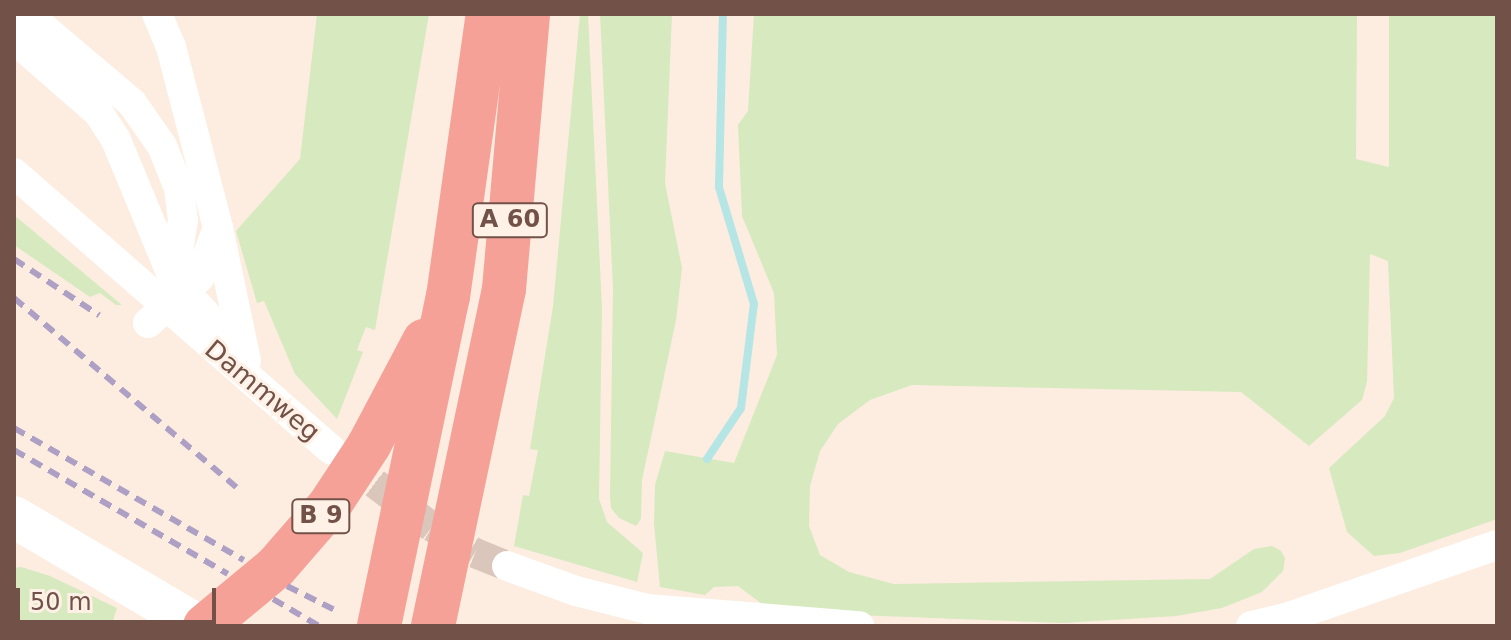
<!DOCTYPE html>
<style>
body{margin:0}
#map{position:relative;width:1511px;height:640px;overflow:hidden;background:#fcede0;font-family:"DejaVu Sans",sans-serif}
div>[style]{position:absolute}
.green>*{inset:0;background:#d7e9bf}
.stream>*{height:8px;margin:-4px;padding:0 4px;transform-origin:4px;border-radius:4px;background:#b5e5e4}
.street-tunnel>*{height:30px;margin-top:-15px;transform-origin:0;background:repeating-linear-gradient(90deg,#dac6ba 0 30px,transparent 0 45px)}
.street>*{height:30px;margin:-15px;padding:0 15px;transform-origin:15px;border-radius:15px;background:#fff}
.secondary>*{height:42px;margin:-21px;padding:0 21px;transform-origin:21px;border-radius:21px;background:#fff}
.highway>*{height:44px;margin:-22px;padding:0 22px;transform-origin:22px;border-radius:22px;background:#f6a197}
.rail>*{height:6px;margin-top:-3px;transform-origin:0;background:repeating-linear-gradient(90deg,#aea0c4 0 12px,transparent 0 20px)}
span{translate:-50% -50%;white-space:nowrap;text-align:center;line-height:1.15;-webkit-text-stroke:6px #fff1e6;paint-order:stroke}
.shield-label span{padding:2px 6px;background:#fff1e6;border:2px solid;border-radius:6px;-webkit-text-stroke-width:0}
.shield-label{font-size:24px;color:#725148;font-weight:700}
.street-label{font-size:26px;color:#725148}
.frame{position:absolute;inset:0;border:16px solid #725148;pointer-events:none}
.scale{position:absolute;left:16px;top:588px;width:200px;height:36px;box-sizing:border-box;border:4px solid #725148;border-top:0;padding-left:10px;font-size:24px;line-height:28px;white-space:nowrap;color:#725148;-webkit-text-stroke:6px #fff1e6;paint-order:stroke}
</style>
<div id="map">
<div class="green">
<div style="clip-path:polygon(317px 14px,429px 14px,375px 330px,366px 327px,357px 350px,363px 352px,337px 419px,295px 374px,264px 301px,257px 303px,236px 231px,300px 159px)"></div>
<div style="clip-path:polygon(580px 14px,588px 14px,602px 309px,599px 499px,607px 522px,643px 553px,637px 582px,514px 546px,523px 495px,529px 496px,538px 450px,530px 449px,553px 306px)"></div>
<div style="clip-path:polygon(600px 14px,672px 14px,665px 183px,682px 268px,676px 320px,642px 480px,641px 519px,636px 526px,619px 518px,611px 508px,610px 497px,613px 289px)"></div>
<div style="clip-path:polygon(754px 14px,1357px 14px,1356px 159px,1389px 167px,1389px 14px,1497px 14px,1497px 519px,1400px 553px,1374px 556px,1347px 532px,1329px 468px,1385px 416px,1394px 398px,1388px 261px,1370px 254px,1367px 382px,1362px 400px,1309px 446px,1241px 392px,912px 385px,870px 400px,838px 424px,820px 451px,810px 486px,809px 526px,820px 555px,849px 572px,894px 584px,1210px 579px,1254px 549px,1272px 546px,1281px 551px,1285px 558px,1283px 571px,1262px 592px,1222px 608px,1176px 616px,1063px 623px,803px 613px,762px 604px,738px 586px,714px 587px,705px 595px,660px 587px,654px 524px,655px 485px,665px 451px,734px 463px,777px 355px,774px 293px,742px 216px,738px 125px,748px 111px)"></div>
<div style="clip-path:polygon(14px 215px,122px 305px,116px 305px,100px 293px,90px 297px,14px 245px)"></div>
<div style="clip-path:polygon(21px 567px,50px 576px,117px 608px,112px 624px,14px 626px,14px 568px)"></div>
</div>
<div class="stream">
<div style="left:707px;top:459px;width:61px;rotate:-56.3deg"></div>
<div style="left:741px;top:408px;width:105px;rotate:-82.9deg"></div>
<div style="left:754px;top:304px;width:122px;rotate:-106.7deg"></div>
<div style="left:719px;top:187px;width:173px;rotate:-88.7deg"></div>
</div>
<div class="street-tunnel">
<div style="left:339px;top:456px;width:117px;rotate:37.4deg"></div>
<div style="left:432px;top:527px;width:50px;rotate:31.2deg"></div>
<div style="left:475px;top:553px;width:35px;rotate:22deg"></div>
</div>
<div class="street">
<div style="left:27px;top:14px;width:138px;rotate:40.3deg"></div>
<div style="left:132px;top:103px;width:52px;rotate:55.1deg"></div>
<div style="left:162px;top:146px;width:45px;rotate:68deg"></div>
<div style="left:179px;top:188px;width:32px;rotate:83deg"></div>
<div style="left:183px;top:220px;width:64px;rotate:99deg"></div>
<div style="left:157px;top:14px;width:36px;rotate:67deg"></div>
<div style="left:171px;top:47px;width:187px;rotate:75.4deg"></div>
<div style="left:218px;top:228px;width:136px;rotate:78.1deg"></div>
<div style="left:14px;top:39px;width:111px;rotate:41deg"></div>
<div style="left:98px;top:112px;width:33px;rotate:57deg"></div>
<div style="left:116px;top:140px;width:152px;rotate:67.5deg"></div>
<div style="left:174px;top:280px;width:54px;rotate:47.2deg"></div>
<div style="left:211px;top:320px;width:37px;rotate:55deg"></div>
<div style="left:14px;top:173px;width:421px;rotate:41.1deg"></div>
<div style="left:148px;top:323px;width:68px;rotate:-41.4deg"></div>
<div style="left:199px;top:278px;width:51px;rotate:-69.4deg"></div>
<div style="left:507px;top:566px;width:73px;rotate:19.9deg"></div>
<div style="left:576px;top:591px;width:73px;rotate:14.2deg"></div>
<div style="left:647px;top:609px;width:213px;rotate:4.6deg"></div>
<div style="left:1251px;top:626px;width:36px;rotate:-13deg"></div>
<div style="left:1286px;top:618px;width:223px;rotate:-19.1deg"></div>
</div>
<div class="secondary">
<div style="left:14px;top:517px;width:215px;rotate:30.5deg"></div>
</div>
<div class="highway">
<div style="left:205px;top:626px;width:92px;rotate:-39.7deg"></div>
<div style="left:276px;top:567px;width:81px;rotate:-49deg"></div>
<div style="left:329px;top:506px;width:73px;rotate:-56.7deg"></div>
<div style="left:369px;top:445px;width:118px;rotate:-62.1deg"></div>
<div style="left:379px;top:626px;width:336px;rotate:-78.2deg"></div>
<div style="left:448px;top:297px;width:286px;rotate:-82deg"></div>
<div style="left:433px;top:626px;width:344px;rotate:-78.1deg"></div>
<div style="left:504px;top:289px;width:276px;rotate:-85deg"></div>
</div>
<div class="rail">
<div style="left:14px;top:259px;width:102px;rotate:33.4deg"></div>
<div style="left:14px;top:298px;width:292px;rotate:40.4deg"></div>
<div style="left:14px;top:428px;width:265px;rotate:29.9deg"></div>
<div style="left:14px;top:450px;width:247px;rotate:30.1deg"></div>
<div style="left:287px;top:586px;width:56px;rotate:26.6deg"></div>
<div style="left:273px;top:599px;width:53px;rotate:30.4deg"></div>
</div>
<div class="shield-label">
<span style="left:510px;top:220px">A 60</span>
<span style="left:321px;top:516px">B 9</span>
</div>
<div class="street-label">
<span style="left:262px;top:391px;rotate:40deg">Dammweg</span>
</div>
<div class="frame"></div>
<div class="scale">50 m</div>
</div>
